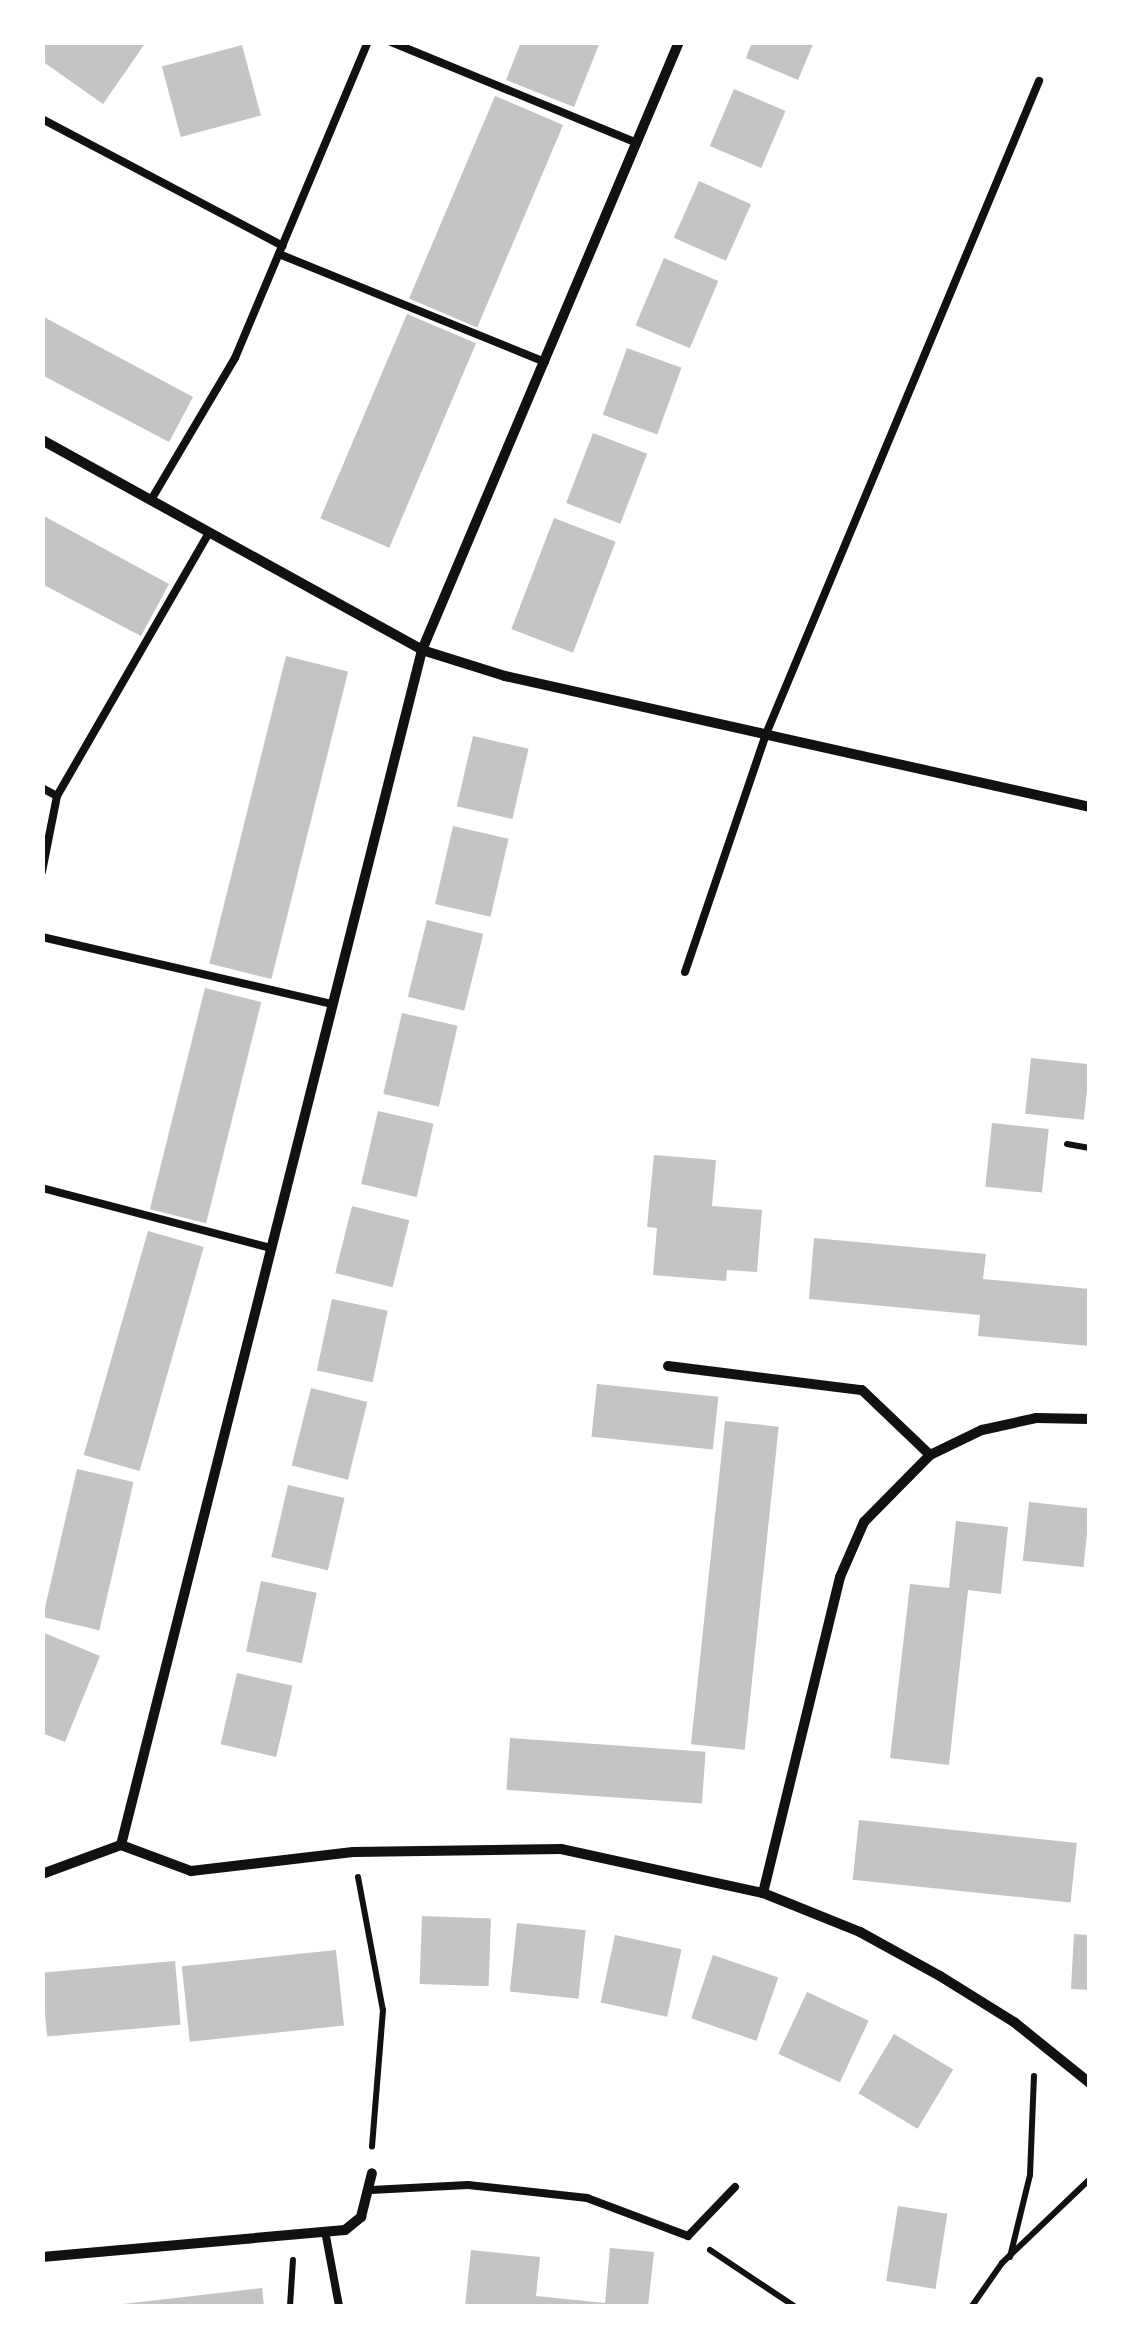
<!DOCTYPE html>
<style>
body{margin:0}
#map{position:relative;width:1132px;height:2349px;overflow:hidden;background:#fff;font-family:"Fira Sans",sans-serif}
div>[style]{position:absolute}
.building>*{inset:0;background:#c4c4c4;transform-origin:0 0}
.path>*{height:6px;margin:-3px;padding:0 3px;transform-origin:3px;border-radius:3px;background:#111}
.service>*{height:8px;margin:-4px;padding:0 4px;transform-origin:4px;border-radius:4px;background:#111}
.minor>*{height:10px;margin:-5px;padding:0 5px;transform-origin:5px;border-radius:5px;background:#111}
span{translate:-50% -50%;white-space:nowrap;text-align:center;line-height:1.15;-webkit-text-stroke:8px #fff;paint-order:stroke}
.frame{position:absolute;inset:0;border:45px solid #fff;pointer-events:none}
</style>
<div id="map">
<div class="building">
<div style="clip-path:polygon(42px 42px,140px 42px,144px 45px,103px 104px,42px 61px)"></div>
<div style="clip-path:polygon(521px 42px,600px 42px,574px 107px,506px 80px)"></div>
<div style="clip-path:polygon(752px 42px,814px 42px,798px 80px,746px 58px)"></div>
<div style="left:242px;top:45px;width:73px;height:83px;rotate:75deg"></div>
<div style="left:734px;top:89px;width:56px;height:62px;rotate:23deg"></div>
<div style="left:495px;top:96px;width:74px;height:220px;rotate:23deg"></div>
<div style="left:699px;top:181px;width:57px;height:62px;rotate:24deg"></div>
<div style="left:664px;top:258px;width:59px;height:73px;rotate:23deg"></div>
<div style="left:407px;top:314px;width:75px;height:222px;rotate:23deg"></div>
<div style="clip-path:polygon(42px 316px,193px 397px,169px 442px,42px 375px)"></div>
<div style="left:627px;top:348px;width:58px;height:71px;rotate:20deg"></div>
<div style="left:593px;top:433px;width:58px;height:75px;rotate:21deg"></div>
<div style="clip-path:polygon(42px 515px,169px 584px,141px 636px,42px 584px)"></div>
<div style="left:554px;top:518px;width:66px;height:119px;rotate:21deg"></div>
<div style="left:286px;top:656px;width:64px;height:317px;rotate:14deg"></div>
<div style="left:473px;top:736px;width:57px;height:72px;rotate:13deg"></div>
<div style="left:453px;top:826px;width:57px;height:80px;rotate:13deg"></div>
<div style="left:427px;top:920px;width:58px;height:79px;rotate:14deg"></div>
<div style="left:205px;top:988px;width:58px;height:228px;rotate:14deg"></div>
<div style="left:402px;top:1013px;width:57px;height:83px;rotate:13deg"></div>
<div style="left:1031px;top:1058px;width:59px;height:56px;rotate:6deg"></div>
<div style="left:378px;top:1111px;width:57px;height:75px;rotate:13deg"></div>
<div style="left:992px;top:1123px;width:57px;height:64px;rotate:6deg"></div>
<div style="clip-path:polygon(654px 1155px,716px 1160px,712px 1206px,762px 1210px,757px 1272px,727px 1270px,726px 1281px,653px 1275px,657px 1228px,647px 1227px)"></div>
<div style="left:352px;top:1206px;width:59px;height:69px;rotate:14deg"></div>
<div style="left:148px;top:1231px;width:58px;height:233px;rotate:16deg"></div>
<div style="clip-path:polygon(814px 1238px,986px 1254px,983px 1279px,1090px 1289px,1090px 1346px,978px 1336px,980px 1315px,809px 1299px)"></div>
<div style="left:332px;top:1299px;width:57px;height:73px;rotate:12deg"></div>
<div style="left:597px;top:1384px;width:122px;height:53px;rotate:6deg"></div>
<div style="left:311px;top:1388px;width:58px;height:80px;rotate:14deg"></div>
<div style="left:725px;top:1421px;width:54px;height:325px;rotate:6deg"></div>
<div style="left:77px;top:1469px;width:58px;height:152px;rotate:13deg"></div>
<div style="left:288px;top:1485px;width:58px;height:74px;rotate:13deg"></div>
<div style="left:1029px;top:1502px;width:61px;height:59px;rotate:6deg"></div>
<div style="clip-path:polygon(956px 1521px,1008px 1527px,1001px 1594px,968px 1590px,949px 1765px,890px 1758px,910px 1584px,949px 1588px)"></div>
<div style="left:261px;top:1581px;width:57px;height:72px;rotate:12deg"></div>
<div style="clip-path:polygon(42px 1632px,100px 1656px,65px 1742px,42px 1733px)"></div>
<div style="left:237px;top:1673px;width:57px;height:73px;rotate:13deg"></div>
<div style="left:510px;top:1738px;width:196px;height:52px;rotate:4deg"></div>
<div style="left:859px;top:1820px;width:219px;height:60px;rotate:6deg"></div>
<div style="left:422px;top:1916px;width:69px;height:68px;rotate:2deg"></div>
<div style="left:517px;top:1923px;width:69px;height:69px;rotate:6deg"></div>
<div style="clip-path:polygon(1074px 1934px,1090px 1935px,1090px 1990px,1071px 1989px)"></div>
<div style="left:615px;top:1935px;width:68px;height:69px;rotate:12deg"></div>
<div style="left:336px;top:1950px;width:76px;height:155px;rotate:84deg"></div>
<div style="left:713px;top:1955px;width:69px;height:67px;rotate:19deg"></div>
<div style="left:175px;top:1961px;width:64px;height:134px;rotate:85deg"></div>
<div style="left:807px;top:1992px;width:68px;height:68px;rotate:25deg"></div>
<div style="left:894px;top:2034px;width:69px;height:69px;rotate:31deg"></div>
<div style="left:898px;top:2206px;width:50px;height:76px;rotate:9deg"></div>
<div style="clip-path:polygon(610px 2248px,654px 2252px,648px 2306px,465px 2306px,471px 2250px,540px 2257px,536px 2296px,605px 2303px)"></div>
<div style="clip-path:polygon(262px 2288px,264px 2306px,123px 2306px,123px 2304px)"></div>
</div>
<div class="path">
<div style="left:1067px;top:1144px;width:23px;rotate:10deg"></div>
<div style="left:358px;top:1877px;width:135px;rotate:79.4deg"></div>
<div style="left:383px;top:2010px;width:137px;rotate:94.6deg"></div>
<div style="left:710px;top:2250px;width:101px;rotate:33.7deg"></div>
<div style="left:1010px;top:2257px;width:84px;rotate:-76.3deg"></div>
<div style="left:1030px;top:2175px;width:99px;rotate:-87.7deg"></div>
<div style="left:290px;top:2306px;width:46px;rotate:-86.3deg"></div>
<div style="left:972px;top:2306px;width:52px;rotate:-55.1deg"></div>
<div style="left:1002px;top:2263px;width:122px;rotate:-43.7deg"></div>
</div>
<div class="service">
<div style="left:391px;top:42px;width:266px;rotate:22.3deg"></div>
<div style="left:42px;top:119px;width:272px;rotate:27.8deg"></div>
<div style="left:279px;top:254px;width:287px;rotate:22.1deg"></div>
<div style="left:151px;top:500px;width:165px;rotate:-59.4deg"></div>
<div style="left:235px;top:358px;width:343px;rotate:-67.2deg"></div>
<div style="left:42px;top:788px;width:17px;rotate:28deg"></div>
<div style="left:57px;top:796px;width:77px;rotate:101.2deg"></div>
<div style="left:57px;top:796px;width:304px;rotate:-60deg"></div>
<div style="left:42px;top:937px;width:298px;rotate:13deg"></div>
<div style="left:685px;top:972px;width:251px;rotate:-71.2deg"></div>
<div style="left:766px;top:734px;width:708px;rotate:-67.31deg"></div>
<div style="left:42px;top:1188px;width:236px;rotate:14.7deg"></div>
<div style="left:371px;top:2190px;width:97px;rotate:-3deg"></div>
<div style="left:468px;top:2185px;width:120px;rotate:6.2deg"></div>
<div style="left:587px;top:2198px;width:108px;rotate:20.6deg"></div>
<div style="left:688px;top:2236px;width:68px;rotate:-46.2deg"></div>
<div style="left:325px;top:2231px;width:76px;rotate:79.4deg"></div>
</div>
<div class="minor">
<div style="left:42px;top:440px;width:434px;rotate:28.9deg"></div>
<div style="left:422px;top:650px;width:87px;rotate:17.4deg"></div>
<div style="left:505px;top:676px;width:599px;rotate:12.62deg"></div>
<div style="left:668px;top:1366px;width:195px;rotate:7.1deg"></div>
<div style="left:862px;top:1390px;width:94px;rotate:43.7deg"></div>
<div style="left:121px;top:1845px;width:1232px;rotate:-75.86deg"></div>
<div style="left:422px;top:650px;width:660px;rotate:-67.09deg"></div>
<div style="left:121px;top:1845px;width:75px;rotate:20.4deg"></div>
<div style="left:191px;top:1871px;width:163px;rotate:-6.7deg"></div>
<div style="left:353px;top:1852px;width:208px;rotate:-0.8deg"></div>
<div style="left:561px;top:1849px;width:207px;rotate:12.3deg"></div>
<div style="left:763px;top:1893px;width:105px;rotate:21.9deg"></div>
<div style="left:860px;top:1932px;width:91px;rotate:28.8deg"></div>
<div style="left:940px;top:1976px;width:87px;rotate:31.9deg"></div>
<div style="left:1014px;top:2022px;width:97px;rotate:38.8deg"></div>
<div style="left:42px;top:1874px;width:84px;rotate:-20.2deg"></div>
<div style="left:763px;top:1893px;width:325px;rotate:-76.3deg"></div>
<div style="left:840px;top:1577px;width:60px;rotate:-66.4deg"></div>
<div style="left:864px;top:1522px;width:94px;rotate:-45.4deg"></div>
<div style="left:930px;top:1455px;width:58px;rotate:-25.7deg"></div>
<div style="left:982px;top:1430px;width:55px;rotate:-12.5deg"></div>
<div style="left:1036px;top:1418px;width:54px;rotate:1.1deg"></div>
<div style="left:42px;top:2257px;width:304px;rotate:-5.1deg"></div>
<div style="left:345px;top:2230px;width:21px;rotate:-39deg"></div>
<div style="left:361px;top:2217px;width:45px;rotate:-76deg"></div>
</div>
<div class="frame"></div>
</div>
